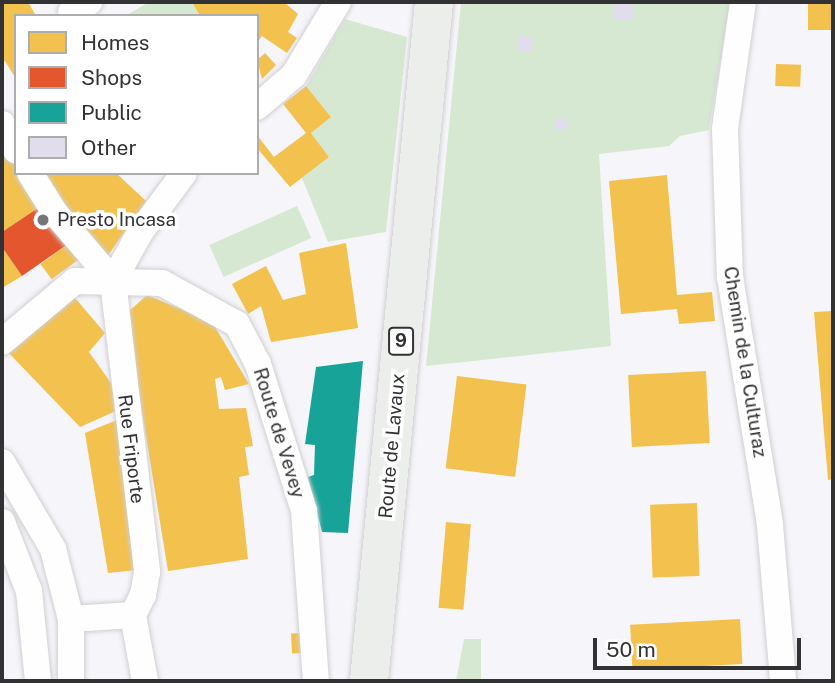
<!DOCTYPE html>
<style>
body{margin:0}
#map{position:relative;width:835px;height:683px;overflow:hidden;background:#f6f5fa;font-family:"Public Sans",sans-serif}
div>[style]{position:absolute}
.green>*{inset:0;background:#d7e8d2;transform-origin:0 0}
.homes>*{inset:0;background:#f2c14e;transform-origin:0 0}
.shops>*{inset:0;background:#e4572e}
.public>*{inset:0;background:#17a398}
.building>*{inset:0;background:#e1ddec;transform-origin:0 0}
.roads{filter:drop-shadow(0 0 2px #d0cfd2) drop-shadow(0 0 2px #d0cfd2)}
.street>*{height:26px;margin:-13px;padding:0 13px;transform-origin:13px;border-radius:13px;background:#fefefe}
.primary>*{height:38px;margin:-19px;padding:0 19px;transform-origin:19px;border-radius:19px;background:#ebeeea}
.dots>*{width:19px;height:19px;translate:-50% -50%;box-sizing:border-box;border:4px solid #fff;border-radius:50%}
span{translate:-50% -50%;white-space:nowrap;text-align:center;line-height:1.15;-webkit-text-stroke:7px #fff;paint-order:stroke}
.shield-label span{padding:2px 5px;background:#fff;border:2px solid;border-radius:5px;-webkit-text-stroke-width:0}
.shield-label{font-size:18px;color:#323134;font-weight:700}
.poi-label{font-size:19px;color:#323134}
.left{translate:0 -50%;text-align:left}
.street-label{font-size:19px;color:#323134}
.frame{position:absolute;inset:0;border:4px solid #323134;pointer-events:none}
.legend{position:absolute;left:14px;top:14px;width:245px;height:161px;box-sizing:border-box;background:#fff;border:2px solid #adadae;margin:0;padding:9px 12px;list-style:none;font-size:21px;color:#323134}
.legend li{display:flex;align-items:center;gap:14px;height:35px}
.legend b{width:35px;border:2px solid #adadae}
.scale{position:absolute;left:593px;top:638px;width:208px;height:32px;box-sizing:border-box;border:4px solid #323134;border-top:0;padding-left:9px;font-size:21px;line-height:24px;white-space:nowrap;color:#323134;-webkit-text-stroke:5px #fff;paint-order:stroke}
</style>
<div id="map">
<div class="green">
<div style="clip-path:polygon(149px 2px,192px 2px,200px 16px,125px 16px)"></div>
<div style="clip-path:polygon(461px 2px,730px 2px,709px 130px,680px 136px,669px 146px,599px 154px,611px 346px,426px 366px)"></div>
<div style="clip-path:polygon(345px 19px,407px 37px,386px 232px,328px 242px,302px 178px,329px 157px,311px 133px,331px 117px,306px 86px)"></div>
<div style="left:297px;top:206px;width:35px;height:96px;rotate:66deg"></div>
<div style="clip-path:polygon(464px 639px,481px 639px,481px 681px,456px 681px)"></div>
</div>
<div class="homes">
<div style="clip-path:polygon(2px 2px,28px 2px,36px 16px,16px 16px,16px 79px,5px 61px,2px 63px)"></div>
<div style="clip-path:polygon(192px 2px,284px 2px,298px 14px,288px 32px,297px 38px,287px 53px,262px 36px,257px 43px,257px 16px,200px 16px)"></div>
<div style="left:808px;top:2px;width:25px;height:28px"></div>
<div style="clip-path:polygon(265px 53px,276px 65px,262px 79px,257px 60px)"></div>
<div style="left:776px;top:64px;width:25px;height:22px;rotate:2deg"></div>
<div style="clip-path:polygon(306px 86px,331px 117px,311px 133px,329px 157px,290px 187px,257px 148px,257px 135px,274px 157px,306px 133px,283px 104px)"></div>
<div style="clip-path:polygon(2px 145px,41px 206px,2px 232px)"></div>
<div style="clip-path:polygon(39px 173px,116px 173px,146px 201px,107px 257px)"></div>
<div style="clip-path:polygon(667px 175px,677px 295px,712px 292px,715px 321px,679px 324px,677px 309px,621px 314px,609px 181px)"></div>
<div style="clip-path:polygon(346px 243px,358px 328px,271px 342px,261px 306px,248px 314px,232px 284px,266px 266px,283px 300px,306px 294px,299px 253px)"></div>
<div style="left:68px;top:244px;width:19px;height:34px;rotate:54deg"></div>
<div style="clip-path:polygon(2px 247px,22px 276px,2px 288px)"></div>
<div style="clip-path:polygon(69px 291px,105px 333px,89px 352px,111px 383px,116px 411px,80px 427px,3px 347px)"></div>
<div style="clip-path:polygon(147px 295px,200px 317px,208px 315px,249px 384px,225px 390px,221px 377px,215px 379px,219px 409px,246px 408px,253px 446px,245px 447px,249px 475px,239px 477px,248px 559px,168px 571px,126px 314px)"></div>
<div style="clip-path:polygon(833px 311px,833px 479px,828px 480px,814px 312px)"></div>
<div style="left:706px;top:371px;width:72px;height:78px;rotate:87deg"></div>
<div style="left:457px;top:376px;width:70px;height:93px;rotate:7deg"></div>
<div style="clip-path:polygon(117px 420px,137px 570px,108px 573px,85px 433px)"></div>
<div style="left:697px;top:503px;width:73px;height:47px;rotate:88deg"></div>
<div style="left:446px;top:522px;width:25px;height:86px;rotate:5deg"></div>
<div style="left:740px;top:619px;width:45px;height:110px;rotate:87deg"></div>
<div style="left:301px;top:633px;width:20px;height:10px;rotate:87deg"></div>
</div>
<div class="shops">
<div style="clip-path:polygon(41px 206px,68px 244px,22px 276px,2px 247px,2px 232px)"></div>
</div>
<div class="public">
<div style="clip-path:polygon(363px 361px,348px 533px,322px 532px,308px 477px,314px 475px,315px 445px,305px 444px,316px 367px)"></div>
</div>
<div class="building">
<div style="left:614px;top:2px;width:19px;height:18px"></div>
<div style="left:519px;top:36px;width:14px;height:15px;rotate:4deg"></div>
<div style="left:556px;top:118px;width:12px;height:11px;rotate:5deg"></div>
</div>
<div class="roads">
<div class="street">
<div style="left:743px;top:2px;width:128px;rotate:98.1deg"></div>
<div style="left:725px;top:129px;width:148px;rotate:88.1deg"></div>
<div style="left:730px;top:277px;width:251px;rotate:80.8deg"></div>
<div style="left:770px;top:525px;width:157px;rotate:85.2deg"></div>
<div style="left:71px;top:12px;width:21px;rotate:-29deg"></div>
<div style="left:257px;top:107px;width:49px;rotate:-40.9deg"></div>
<div style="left:294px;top:75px;width:85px;rotate:-58.9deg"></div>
<div style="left:2px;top:124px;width:30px;rotate:62deg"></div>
<div style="left:30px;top:173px;width:47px;rotate:58deg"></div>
<div style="left:55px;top:213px;width:89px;rotate:49.5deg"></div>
<div style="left:113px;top:281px;width:293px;rotate:83.3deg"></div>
<div style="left:147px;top:572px;width:23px;rotate:100deg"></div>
<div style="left:143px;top:595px;width:22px;rotate:117deg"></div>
<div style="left:133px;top:615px;width:67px;rotate:79.7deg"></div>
<div style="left:113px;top:281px;width:57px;rotate:-60.8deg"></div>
<div style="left:141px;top:231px;width:72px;rotate:-53.4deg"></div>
<div style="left:2px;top:342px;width:95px;rotate:-39.9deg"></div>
<div style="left:75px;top:281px;width:87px;rotate:1.3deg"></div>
<div style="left:162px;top:283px;width:85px;rotate:28.7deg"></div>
<div style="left:237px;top:324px;width:45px;rotate:62.3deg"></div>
<div style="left:258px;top:364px;width:154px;rotate:72.6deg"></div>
<div style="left:304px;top:511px;width:170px;rotate:86deg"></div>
<div style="left:2px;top:462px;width:101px;rotate:59.6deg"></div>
<div style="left:53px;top:549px;width:72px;rotate:75.6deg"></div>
<div style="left:71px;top:619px;width:62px;rotate:90deg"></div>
<div style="left:2px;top:522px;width:74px;rotate:68.6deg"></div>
<div style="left:29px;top:591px;width:90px;rotate:84.3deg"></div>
<div style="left:71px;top:619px;width:62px;rotate:-3.7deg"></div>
</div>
<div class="primary">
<div style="left:369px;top:681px;width:682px;rotate:-84.53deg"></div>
</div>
</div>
<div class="dots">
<div style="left:43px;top:220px;background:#777679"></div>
</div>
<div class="shield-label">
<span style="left:401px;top:341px">9</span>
</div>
<div class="poi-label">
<span class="left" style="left:57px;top:220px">Presto Incasa</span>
</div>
<div class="street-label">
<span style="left:745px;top:362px;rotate:81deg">Chemin de la Culturaz</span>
<span style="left:279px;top:433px;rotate:73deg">Route de Vevey</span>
<span style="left:392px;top:446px;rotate:-85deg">Route de Lavaux</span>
<span style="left:131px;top:449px;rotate:83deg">Rue Friporte</span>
</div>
<div class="frame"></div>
<ul class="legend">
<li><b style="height:19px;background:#f2c14e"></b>Homes</li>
<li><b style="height:19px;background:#e4572e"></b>Shops</li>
<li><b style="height:19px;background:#17a398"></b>Public</li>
<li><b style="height:19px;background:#e1ddec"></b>Other</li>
</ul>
<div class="scale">50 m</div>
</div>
